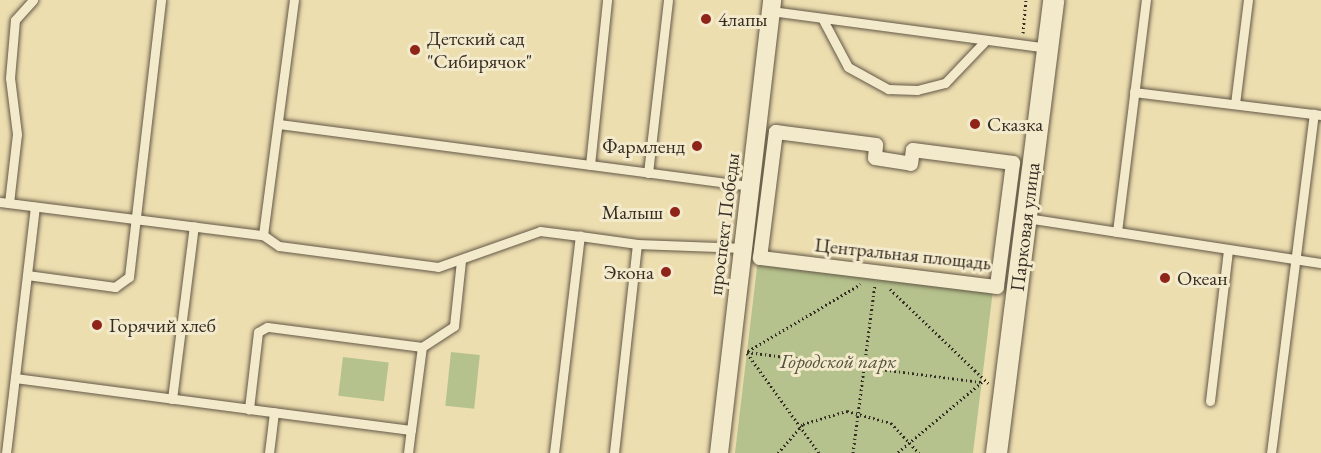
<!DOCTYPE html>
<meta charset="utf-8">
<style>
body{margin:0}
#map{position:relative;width:1321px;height:453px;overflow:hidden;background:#eddeb0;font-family:"EB Garamond",serif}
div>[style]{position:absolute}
.green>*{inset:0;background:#b5c28d;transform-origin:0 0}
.path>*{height:3px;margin-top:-1.5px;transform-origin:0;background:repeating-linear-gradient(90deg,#352c23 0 1.5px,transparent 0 4.5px)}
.roads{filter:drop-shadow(0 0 2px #635846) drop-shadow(0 0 2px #635846)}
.service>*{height:9px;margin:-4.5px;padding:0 4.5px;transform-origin:4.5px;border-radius:4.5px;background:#f3eacc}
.pedestrian>*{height:14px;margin:-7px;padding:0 7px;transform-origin:7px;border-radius:7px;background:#f3eacc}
.minor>*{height:18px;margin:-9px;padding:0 9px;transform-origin:9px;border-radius:9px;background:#f3eacc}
.tertiary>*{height:21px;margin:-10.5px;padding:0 10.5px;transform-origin:10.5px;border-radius:10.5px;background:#f3eacc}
.dots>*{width:16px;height:16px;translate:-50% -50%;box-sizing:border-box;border:3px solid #f3eacc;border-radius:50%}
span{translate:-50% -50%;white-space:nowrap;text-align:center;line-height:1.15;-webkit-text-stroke:6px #f3eacc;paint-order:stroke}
.poi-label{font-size:20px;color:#352c23}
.left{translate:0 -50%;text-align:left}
.right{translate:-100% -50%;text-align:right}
.street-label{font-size:20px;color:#352c23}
.park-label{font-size:20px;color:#55523e;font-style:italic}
</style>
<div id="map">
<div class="green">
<div style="clip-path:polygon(758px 259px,993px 290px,973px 453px,735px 453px)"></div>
<div style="left:451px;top:352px;width:29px;height:54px;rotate:6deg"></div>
<div style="left:343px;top:357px;width:46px;height:39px;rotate:7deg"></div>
</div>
<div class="path">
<div style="left:1023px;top:33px;width:33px;rotate:-85deg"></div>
<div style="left:890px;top:289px;width:136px;rotate:43.8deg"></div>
<div style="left:748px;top:351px;width:131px;rotate:-30.7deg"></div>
<div style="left:747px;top:352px;width:237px;rotate:7.3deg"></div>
<div style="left:982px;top:382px;width:111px;rotate:140.1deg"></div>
<div style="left:747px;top:353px;width:123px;rotate:54.2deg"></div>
<div style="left:778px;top:453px;width:38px;rotate:-49deg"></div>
<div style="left:803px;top:424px;width:46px;rotate:-16.5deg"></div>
<div style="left:847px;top:411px;width:46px;rotate:15.3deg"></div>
<div style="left:891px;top:423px;width:41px;rotate:47deg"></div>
<div style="left:853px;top:453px;width:170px;rotate:-82.6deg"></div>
</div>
<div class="roads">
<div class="service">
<div style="left:771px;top:11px;width:278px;rotate:7.6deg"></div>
<div style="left:822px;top:18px;width:55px;rotate:62deg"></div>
<div style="left:848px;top:67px;width:46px;rotate:28.8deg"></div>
<div style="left:888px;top:89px;width:29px;rotate:2deg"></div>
<div style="left:917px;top:90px;width:29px;rotate:-14deg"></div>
<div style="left:945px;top:83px;width:59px;rotate:-46.4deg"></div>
<div style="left:1134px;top:92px;width:188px;rotate:7deg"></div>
<div style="left:1235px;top:104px;width:105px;rotate:-82.9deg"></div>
<div style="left:279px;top:124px;width:476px;rotate:7.5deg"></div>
<div style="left:590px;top:165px;width:166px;rotate:-84.1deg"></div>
<div style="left:648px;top:173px;width:174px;rotate:-83.4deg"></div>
<div style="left:0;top:202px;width:265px;rotate:7.2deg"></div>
<div style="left:263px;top:235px;width:19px;rotate:35deg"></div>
<div style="left:279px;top:246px;width:160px;rotate:7.5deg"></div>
<div style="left:438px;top:267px;width:108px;rotate:-19.4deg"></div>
<div style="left:540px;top:231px;width:40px;rotate:7.1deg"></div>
<div style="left:9px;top:203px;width:69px;rotate:-83.4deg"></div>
<div style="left:17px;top:134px;width:56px;rotate:-97.1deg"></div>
<div style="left:10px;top:78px;width:58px;rotate:-85.1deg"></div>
<div style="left:15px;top:20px;width:27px;rotate:-48deg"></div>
<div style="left:1026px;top:218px;width:298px;rotate:8.7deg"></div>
<div style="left:1117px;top:232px;width:234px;rotate:-82.9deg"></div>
<div style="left:263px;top:235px;width:237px;rotate:-82.5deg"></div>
<div style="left:637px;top:244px;width:107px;rotate:2.1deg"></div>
<div style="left:27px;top:275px;width:89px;rotate:7.8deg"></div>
<div style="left:115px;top:287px;width:17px;rotate:-36deg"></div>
<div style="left:129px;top:277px;width:279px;rotate:-83.4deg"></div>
<div style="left:422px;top:347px;width:38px;rotate:-33deg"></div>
<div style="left:454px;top:326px;width:66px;rotate:-83.9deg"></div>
<div style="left:15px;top:378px;width:236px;rotate:7.5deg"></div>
<div style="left:249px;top:409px;width:163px;rotate:7.4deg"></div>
<div style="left:411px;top:430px;width:84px;rotate:-82.5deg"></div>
<div style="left:422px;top:347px;width:156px;rotate:-172.6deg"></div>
<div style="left:267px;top:327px;width:10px;rotate:151deg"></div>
<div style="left:258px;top:332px;width:78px;rotate:96.7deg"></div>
<div style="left:172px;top:399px;width:174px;rotate:-82.8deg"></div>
<div style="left:1210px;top:401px;width:151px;rotate:-83.2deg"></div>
<div style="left:6px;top:453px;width:248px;rotate:-83.3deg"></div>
<div style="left:269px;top:453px;width:41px;rotate:-83deg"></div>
<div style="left:408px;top:453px;width:23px;rotate:-83deg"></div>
<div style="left:554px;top:453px;width:219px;rotate:-83.2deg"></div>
<div style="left:580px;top:236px;width:58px;rotate:8deg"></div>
<div style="left:637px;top:244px;width:210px;rotate:96.3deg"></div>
<div style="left:1271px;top:453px;width:342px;rotate:-82.8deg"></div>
</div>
<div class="pedestrian">
<div style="left:776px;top:132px;width:101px;rotate:7.4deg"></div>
<div style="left:876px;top:145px;width:13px;rotate:94deg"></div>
<div style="left:875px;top:158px;width:36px;rotate:9deg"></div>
<div style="left:911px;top:164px;width:14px;rotate:-82deg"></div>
<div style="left:913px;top:150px;width:101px;rotate:7.4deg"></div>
<div style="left:1013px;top:163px;width:125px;rotate:97.4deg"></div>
<div style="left:997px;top:287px;width:239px;rotate:-173deg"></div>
<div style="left:760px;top:258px;width:127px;rotate:-82.8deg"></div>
</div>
<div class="minor">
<div style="left:719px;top:453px;width:456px;rotate:-83.3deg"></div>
</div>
<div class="tertiary">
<div style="left:996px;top:453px;width:457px;rotate:-82.8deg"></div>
</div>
</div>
<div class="dots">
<div style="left:706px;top:19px;background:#8f2418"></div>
<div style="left:415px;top:50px;background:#8f2418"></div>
<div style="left:975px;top:124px;background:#8f2418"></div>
<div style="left:697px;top:146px;background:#8f2418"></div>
<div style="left:675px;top:212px;background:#8f2418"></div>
<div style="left:666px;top:272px;background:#8f2418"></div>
<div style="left:1165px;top:278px;background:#8f2418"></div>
<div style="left:97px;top:325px;background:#8f2418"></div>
</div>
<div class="poi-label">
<span class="left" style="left:718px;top:19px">4лапы</span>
<span class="left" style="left:427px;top:50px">Детский сад<br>"Сибирячок"</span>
<span class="left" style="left:987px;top:124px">Сказка</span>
<span class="right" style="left:685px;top:146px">Фармленд</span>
<span class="right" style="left:663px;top:212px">Малыш</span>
<span class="right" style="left:654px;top:272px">Экона</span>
<span class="left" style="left:1177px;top:278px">Океан</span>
<span class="left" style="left:109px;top:325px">Горячий хлеб</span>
</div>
<div class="street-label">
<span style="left:724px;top:224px;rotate:-83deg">проспект Победы</span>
<span style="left:1025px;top:227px;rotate:-83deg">Парковая улица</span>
<span style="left:903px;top:254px;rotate:6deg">Центральная площадь</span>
</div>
<div class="park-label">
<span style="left:838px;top:361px">Городской парк</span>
</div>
</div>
